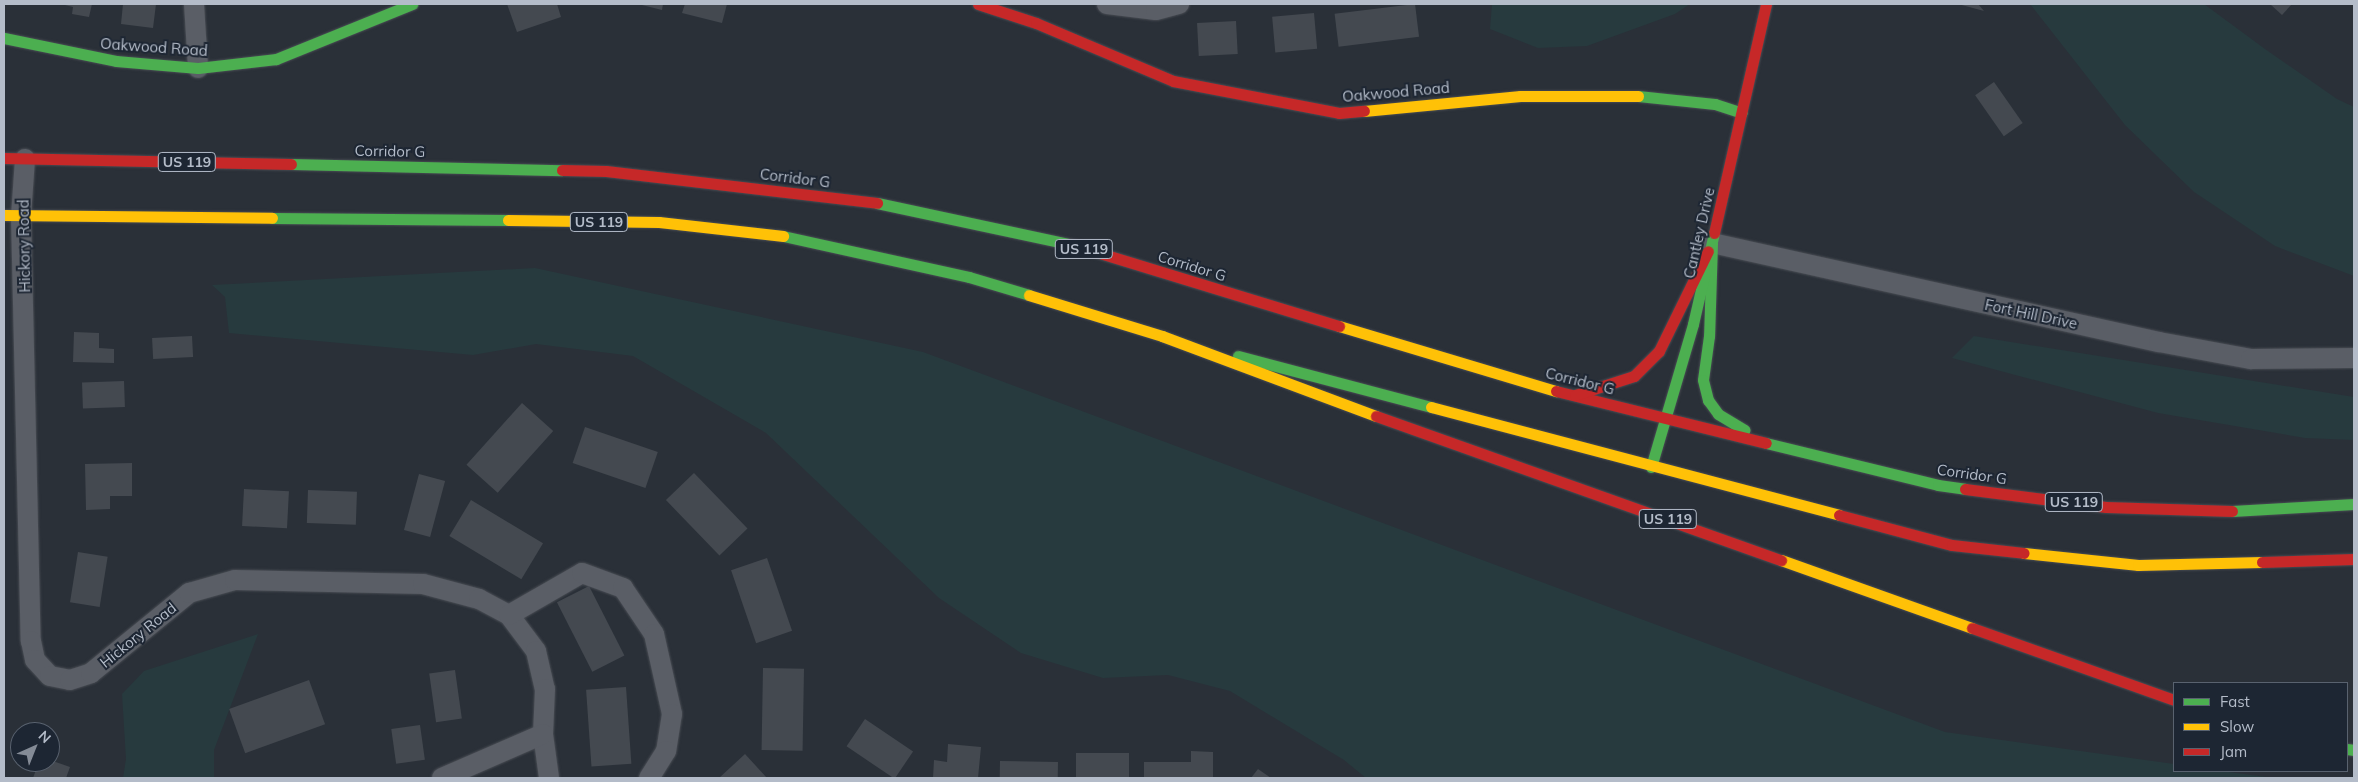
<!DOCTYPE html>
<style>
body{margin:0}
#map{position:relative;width:2358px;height:782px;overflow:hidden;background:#2a3038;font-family:Mulish,sans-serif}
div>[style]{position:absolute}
.green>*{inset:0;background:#273a3e}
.building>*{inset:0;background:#444950;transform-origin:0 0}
.roads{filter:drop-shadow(0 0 1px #484c53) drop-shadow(0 0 1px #484c53)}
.street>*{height:20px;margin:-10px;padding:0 10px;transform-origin:10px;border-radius:10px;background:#5a5e66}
.fast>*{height:11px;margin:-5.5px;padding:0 5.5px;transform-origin:5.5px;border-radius:5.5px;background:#4caf50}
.slow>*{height:11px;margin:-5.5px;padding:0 5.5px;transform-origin:5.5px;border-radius:5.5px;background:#ffc107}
.jam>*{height:11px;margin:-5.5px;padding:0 5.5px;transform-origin:5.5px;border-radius:5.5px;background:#c62828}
span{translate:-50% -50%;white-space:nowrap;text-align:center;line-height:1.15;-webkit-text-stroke:4px #1d2633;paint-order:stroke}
.shield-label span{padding:1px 4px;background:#1d2633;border:1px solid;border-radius:4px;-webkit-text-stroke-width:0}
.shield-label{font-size:14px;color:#b4bcc9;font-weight:700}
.street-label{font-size:15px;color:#b4bcc9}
.frame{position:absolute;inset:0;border:5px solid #b4bcc9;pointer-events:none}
.legend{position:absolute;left:2173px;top:682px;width:175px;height:90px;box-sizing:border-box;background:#1d2633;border:1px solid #59626f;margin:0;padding:6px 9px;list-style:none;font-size:15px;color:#b4bcc9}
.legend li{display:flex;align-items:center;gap:10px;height:25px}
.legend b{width:25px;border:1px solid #59626f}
.north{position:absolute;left:10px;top:722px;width:50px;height:50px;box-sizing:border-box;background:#1d2633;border:1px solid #59626f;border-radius:50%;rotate:44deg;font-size:14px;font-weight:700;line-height:20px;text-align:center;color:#b4bcc9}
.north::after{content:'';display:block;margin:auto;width:18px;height:22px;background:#848b96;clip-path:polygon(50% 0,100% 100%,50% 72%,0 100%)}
</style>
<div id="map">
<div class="green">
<div style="clip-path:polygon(1492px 4px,1690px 4px,1675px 14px,1587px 46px,1538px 48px,1490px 29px)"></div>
<div style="clip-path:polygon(2030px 4px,2204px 4px,2265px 49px,2337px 99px,2354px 107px,2354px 276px,2275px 246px,2194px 192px,2125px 125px)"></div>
<div style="clip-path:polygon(535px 268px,923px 352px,1945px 732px,2174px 764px,2174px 771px,2221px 771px,2274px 778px,1366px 778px,1344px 760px,1230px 691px,1168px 675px,1103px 678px,1021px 653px,939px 598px,766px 433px,633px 356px,536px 344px,473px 355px,229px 333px,225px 297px,212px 285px)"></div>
<div style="clip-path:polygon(1974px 336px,2354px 397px,2354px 440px,2305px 438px,2158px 413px,1952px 358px)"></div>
<div style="clip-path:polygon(258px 634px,214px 750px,214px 778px,123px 778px,126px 759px,122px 694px,144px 671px)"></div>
</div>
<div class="building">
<div style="clip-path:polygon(61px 4px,92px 4px,89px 17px,72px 14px,73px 7px)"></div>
<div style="clip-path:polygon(123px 4px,156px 4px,153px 28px,121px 24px)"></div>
<div style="clip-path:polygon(507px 4px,557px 4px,561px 17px,517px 32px)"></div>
<div style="clip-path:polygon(638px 4px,663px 4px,662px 10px)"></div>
<div style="clip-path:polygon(685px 4px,727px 4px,722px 23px,682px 13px)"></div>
<div style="left:1415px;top:4px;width:33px;height:81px;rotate:83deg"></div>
<div style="clip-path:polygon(1958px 4px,1978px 4px,1984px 11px)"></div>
<div style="clip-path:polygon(2270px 4px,2292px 4px,2282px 15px)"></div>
<div style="left:1314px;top:13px;width:36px;height:42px;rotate:85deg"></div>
<div style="left:1236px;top:21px;width:33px;height:39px;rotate:87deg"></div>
<div style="left:1994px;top:82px;width:50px;height:23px;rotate:55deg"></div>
<div style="clip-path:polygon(74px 332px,99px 333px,99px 348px,114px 349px,114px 363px,73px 362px)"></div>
<div style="left:192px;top:336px;width:21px;height:40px;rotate:87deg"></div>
<div style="left:124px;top:381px;width:26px;height:42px;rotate:88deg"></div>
<div style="left:522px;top:403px;width:42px;height:83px;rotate:42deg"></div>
<div style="left:585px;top:427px;width:77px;height:38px;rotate:19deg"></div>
<div style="clip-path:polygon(132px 463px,132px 496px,110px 496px,110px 509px,86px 510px,85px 464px)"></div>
<div style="left:694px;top:473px;width:77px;height:39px;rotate:46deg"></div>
<div style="left:419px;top:474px;width:27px;height:58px;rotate:15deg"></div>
<div style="left:244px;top:489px;width:45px;height:37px;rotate:3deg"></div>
<div style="left:308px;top:490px;width:49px;height:33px;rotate:2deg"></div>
<div style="left:471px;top:500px;width:84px;height:42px;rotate:31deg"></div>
<div style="left:78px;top:552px;width:30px;height:51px;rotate:9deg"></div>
<div style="left:767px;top:558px;width:77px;height:38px;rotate:71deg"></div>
<div style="left:589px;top:586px;width:78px;height:36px;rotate:63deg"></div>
<div style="left:763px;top:668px;width:41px;height:82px;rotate:1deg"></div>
<div style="left:455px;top:670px;width:49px;height:26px;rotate:82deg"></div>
<div style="left:309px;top:680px;width:47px;height:85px;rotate:70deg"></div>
<div style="left:626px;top:687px;width:77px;height:40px;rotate:86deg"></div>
<div style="left:865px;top:719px;width:58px;height:33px;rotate:34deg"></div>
<div style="left:420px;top:725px;width:35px;height:29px;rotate:82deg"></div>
<div style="clip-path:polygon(948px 744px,981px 747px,978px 778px,933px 778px,934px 760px,947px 762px)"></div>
<div style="clip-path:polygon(1191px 751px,1213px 752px,1213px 778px,1144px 778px,1144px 762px,1191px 762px)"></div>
<div style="left:1076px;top:753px;width:53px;height:25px"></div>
<div style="clip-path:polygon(745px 754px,767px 778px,719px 778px)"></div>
<div style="clip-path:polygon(50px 760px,70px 767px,66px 778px,33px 778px,39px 762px)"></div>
<div style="left:1000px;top:761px;width:58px;height:17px;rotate:1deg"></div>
<div style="clip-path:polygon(1258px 769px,1271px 778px,1251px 778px)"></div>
</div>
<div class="roads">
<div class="street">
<div style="left:194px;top:4px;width:64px;rotate:86.4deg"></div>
<div style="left:1107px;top:4px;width:49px;rotate:7deg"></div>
<div style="left:1156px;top:10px;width:24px;rotate:-15deg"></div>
<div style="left:25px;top:159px;width:57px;rotate:94deg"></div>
<div style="left:21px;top:216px;width:425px;rotate:88.7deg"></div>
<div style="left:31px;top:641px;width:19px;rotate:78deg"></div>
<div style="left:35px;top:660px;width:22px;rotate:47deg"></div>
<div style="left:50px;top:676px;width:20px;rotate:11deg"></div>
<div style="left:70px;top:680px;width:22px;rotate:-18deg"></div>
<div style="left:91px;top:673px;width:127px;rotate:-39.2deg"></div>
<div style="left:189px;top:593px;width:48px;rotate:-15.8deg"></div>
<div style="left:235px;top:580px;width:188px;rotate:1.2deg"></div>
<div style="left:423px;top:584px;width:58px;rotate:15deg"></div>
<div style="left:479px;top:599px;width:34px;rotate:28deg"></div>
<div style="left:509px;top:615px;width:45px;rotate:53.1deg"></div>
<div style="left:536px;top:651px;width:39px;rotate:77deg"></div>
<div style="left:545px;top:689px;width:45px;rotate:92.5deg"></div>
<div style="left:543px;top:734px;width:44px;rotate:82.2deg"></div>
<div style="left:1712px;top:243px;width:458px;rotate:12.5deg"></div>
<div style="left:2159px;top:342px;width:94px;rotate:10.5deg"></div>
<div style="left:2251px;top:359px;width:103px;rotate:-0.6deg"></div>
<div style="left:509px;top:615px;width:84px;rotate:-29.9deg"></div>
<div style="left:582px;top:573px;width:44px;rotate:20.1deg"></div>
<div style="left:623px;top:588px;width:55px;rotate:56deg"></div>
<div style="left:654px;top:634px;width:82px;rotate:77.3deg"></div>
<div style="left:672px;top:714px;width:37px;rotate:99deg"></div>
<div style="left:666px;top:751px;width:32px;rotate:122deg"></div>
<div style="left:442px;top:778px;width:110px;rotate:-23.5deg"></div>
</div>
<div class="fast">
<div style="left:4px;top:38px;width:114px;rotate:11.6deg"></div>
<div style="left:116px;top:61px;width:82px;rotate:4.9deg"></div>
<div style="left:198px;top:68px;width:79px;rotate:-6.6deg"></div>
<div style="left:276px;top:59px;width:147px;rotate:-22deg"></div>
<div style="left:1638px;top:96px;width:77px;rotate:5.9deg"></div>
<div style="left:1715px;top:104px;width:28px;rotate:18deg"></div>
<div style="left:291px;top:164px;width:271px;rotate:1.3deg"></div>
<div style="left:877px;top:203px;width:205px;rotate:12.1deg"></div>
<div style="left:272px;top:218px;width:236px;rotate:0.5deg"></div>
<div style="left:783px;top:236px;width:190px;rotate:12.4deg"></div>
<div style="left:969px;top:277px;width:63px;rotate:16.7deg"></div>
<div style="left:1712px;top:243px;width:93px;rotate:91.8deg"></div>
<div style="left:1709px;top:336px;width:44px;rotate:97.8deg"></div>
<div style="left:1703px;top:380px;width:21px;rotate:76deg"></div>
<div style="left:1708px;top:400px;width:17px;rotate:54deg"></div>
<div style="left:1718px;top:414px;width:31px;rotate:31deg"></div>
<div style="left:1238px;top:356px;width:200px;rotate:14.8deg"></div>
<div style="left:1766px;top:443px;width:177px;rotate:13.7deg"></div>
<div style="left:1938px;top:485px;width:27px;rotate:8deg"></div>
<div style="left:1651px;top:467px;width:149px;rotate:-73.6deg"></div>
<div style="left:1693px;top:324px;width:93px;rotate:-77deg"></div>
<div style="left:2232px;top:511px;width:122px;rotate:-3.3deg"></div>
<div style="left:2347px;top:749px;width:7px;rotate:8deg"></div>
</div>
<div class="slow">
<div style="left:1364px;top:111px;width:157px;rotate:-5.5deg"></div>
<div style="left:1520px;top:96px;width:118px"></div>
<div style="left:4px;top:215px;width:268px;rotate:0.6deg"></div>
<div style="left:508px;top:220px;width:151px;rotate:0.8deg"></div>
<div style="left:659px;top:222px;width:125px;rotate:6.4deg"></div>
<div style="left:1029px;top:295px;width:139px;rotate:17.1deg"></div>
<div style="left:1162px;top:336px;width:228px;rotate:20.5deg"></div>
<div style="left:1339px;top:326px;width:227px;rotate:16.7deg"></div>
<div style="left:1431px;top:407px;width:422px;rotate:14.8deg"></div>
<div style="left:2024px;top:553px;width:115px;rotate:6deg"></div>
<div style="left:2138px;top:565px;width:124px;rotate:-1.4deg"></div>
<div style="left:1781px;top:560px;width:203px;rotate:19.6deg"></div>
</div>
<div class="jam">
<div style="left:978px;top:4px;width:61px;rotate:18.1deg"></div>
<div style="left:1036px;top:23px;width:149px;rotate:22.9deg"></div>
<div style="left:1173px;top:81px;width:169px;rotate:10.9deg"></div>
<div style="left:1339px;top:113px;width:25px;rotate:-5deg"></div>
<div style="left:4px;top:158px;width:287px;rotate:1.2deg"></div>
<div style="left:562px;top:170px;width:44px;rotate:1.3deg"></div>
<div style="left:606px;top:171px;width:273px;rotate:6.7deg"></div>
<div style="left:1714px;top:233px;width:235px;rotate:-77.2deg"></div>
<div style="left:1077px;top:246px;width:274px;rotate:17deg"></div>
<div style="left:1556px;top:391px;width:216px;rotate:13.9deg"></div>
<div style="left:1575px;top:395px;width:62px;rotate:-17.9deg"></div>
<div style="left:1634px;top:376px;width:35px;rotate:-45deg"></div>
<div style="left:1659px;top:351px;width:111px;rotate:-63.9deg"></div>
<div style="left:1376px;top:416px;width:430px;rotate:19.6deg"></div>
<div style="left:1965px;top:489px;width:142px;rotate:7.3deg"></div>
<div style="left:2106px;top:507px;width:126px;rotate:1.8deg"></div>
<div style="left:1839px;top:515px;width:117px;rotate:14.9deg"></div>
<div style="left:1952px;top:545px;width:72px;rotate:6.3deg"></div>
<div style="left:2262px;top:562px;width:92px;rotate:-1.9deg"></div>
<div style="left:1972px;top:628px;width:214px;rotate:19.6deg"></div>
</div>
</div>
<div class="shield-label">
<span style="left:187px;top:162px">US 119</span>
<span style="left:599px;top:222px">US 119</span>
<span style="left:1084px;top:249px">US 119</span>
<span style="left:2074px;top:502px">US 119</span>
<span style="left:1668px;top:519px">US 119</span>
</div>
<div class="street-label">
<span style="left:154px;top:47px;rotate:4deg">Oakwood Road</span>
<span style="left:1396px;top:92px;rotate:-5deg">Oakwood Road</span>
<span style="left:390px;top:151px;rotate:1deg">Corridor G</span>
<span style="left:795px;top:178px;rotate:7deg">Corridor G</span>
<span style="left:1699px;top:233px;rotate:-77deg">Cantley Drive</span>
<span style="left:24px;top:246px;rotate:-91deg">Hickory Road</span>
<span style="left:1192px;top:266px;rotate:17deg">Corridor G</span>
<span style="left:2031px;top:314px;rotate:12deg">Fort Hill Drive</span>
<span style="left:1580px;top:381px;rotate:14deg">Corridor G</span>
<span style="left:1972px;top:474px;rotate:8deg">Corridor G</span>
<span style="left:138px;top:635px;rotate:-39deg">Hickory Road</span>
</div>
<div class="frame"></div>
<ul class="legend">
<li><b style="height:6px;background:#4caf50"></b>Fast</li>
<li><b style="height:6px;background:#ffc107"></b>Slow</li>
<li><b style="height:6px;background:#c62828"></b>Jam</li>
</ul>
<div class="north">N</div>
</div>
